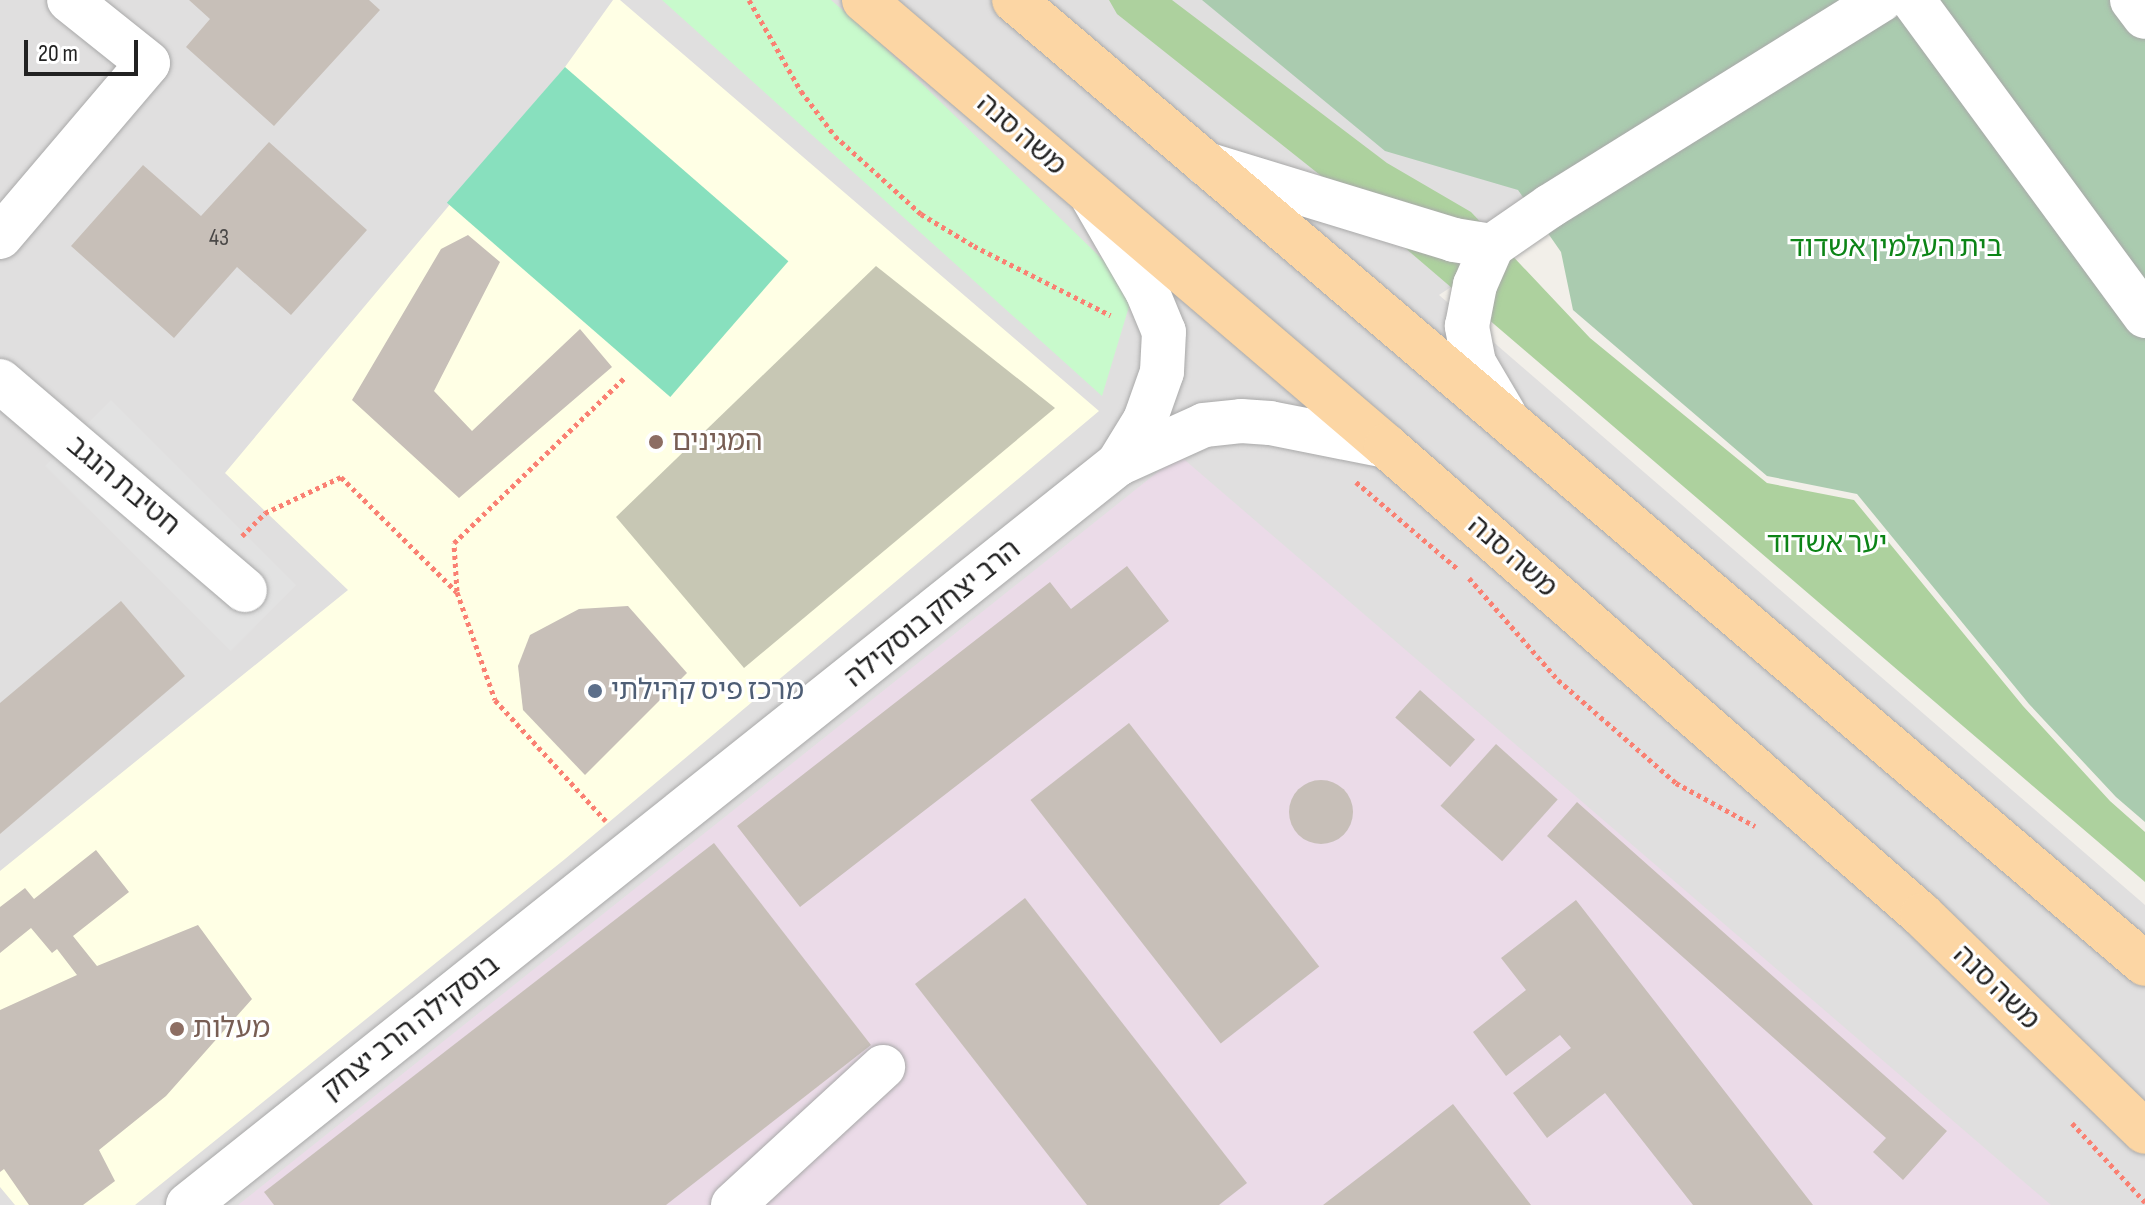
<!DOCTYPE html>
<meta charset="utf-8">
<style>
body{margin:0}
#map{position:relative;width:2145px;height:1205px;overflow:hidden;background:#f2efe9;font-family:"Sofia Sans Condensed","Noto Sans Hebrew",sans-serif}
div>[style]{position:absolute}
.residential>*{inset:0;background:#e0dfdf}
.industrial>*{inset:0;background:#ebdbe8}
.education>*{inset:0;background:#ffffe5}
.construction>*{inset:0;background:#c7c7b4}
.forest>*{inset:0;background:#add19e}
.cemetery>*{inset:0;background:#aacbaf}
.park>*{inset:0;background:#c8facc}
.pitch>*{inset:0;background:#88e0be;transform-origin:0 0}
.parking>*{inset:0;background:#e2e2e2;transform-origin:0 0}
.building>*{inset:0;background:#c7bfb8;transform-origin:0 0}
.round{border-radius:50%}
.path>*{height:5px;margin-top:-2.5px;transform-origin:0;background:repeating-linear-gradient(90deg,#fa8072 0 4px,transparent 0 8px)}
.roads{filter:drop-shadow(0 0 2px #a9a9a9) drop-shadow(0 0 2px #a9a9a9)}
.minor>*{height:44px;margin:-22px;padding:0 22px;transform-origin:22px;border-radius:22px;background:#fff}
.major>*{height:44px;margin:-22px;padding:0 22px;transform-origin:22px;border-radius:22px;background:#fcd6a4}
.dots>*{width:22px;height:22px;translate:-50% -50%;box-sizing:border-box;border:4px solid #fff;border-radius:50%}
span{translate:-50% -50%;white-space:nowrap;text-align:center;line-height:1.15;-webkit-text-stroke:6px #fff;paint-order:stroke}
.number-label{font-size:24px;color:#4b4948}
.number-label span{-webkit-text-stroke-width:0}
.street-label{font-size:28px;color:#222}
.park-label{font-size:28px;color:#0c8416}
.education-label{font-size:28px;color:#785e54}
.left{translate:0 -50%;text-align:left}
.service-label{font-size:28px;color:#4e5e75}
.scale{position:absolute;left:24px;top:40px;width:114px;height:36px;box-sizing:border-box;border:4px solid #222;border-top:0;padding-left:10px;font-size:24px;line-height:28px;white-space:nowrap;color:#222;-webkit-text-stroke:6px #fff;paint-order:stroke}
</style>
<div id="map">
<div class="residential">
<div style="clip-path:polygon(0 0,1882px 0,1439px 295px,2145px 905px,2145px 1205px,0 1205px)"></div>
</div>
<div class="industrial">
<div style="clip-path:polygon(1179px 455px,2051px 1205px,238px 1205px)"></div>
</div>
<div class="education">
<div style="clip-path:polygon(613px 0,620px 0,1099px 411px,565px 859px,135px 1205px,15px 1205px,0 1187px,0 871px,348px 590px,225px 473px,565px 67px)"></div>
</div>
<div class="construction">
<div style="clip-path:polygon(876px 266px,1055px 408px,744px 668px,616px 517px)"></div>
</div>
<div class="forest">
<div style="clip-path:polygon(1109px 0,1172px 0,1387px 163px,1471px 212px,1590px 338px,1767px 483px,1854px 500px,2023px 706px,2110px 801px,2145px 832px,2145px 882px,1320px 175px,1117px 14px)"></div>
</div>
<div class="cemetery">
<div style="clip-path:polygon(1202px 0,2145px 0,2145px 822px,2116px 797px,2029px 704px,1857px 494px,1767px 476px,1573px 310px,1561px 252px,1518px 190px,1385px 151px)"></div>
</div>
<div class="park">
<div style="clip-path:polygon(662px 0,831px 0,877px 40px,1134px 290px,1102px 396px)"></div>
</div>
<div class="pitch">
<div style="left:565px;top:67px;width:296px;height:180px;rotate:41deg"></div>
</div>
<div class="parking">
<div style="left:111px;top:400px;width:262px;height:93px;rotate:45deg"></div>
</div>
<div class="building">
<div style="clip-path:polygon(189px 0,369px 0,380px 10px,274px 126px,186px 47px,210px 19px)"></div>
<div style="clip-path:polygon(269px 142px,367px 230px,291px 315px,237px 267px,174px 338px,71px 246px,143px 165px,201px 216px)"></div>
<div style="clip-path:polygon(468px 235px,500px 262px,434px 391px,472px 431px,580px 329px,612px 367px,459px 498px,352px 400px,441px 249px)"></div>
<div style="clip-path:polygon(1127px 566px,1169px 621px,800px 907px,737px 826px,1050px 582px,1071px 609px)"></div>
<div style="clip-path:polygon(121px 601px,185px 676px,0 834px,0 703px)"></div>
<div style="clip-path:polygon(628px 606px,687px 673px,585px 775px,523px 710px,518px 666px,530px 635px,579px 609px)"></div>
<div style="left:1420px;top:690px;width:74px;height:37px;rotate:42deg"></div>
<div style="left:1129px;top:723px;width:309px;height:125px;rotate:52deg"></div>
<div style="left:1496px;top:744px;width:83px;height:83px;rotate:42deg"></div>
<div class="round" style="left:1289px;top:780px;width:64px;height:64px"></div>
<div style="clip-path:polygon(1577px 802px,1947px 1131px,1903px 1180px,1873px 1152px,1886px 1138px,1547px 836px)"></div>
<div style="clip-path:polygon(714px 843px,871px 1045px,666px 1205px,274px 1205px,264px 1192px)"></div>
<div style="clip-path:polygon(96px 850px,129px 892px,73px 936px,97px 966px,198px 925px,252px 999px,166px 1096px,99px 1150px,115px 1181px,83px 1205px,29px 1205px,4px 1169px,0 1172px,0 1010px,77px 975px,57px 949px,52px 953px,31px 928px,0 953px,0 907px,25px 888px,34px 899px)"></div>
<div style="clip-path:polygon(1025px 898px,1247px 1183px,1219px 1205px,1087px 1205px,915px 984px)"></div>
<div style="clip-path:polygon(1576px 900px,1813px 1205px,1693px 1205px,1605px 1093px,1547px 1138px,1513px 1093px,1571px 1048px,1560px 1035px,1506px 1076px,1473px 1032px,1526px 990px,1501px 958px)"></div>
<div style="clip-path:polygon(1453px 1104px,1531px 1205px,1323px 1205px,1392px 1152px)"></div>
</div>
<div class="path">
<div style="left:749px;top:0;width:105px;rotate:60.3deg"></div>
<div style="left:801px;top:91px;width:56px;rotate:52.9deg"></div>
<div style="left:835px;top:136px;width:116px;rotate:42.2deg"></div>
<div style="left:921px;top:214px;width:62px;rotate:31.1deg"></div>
<div style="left:974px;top:246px;width:153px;rotate:26.9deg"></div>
<div style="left:1356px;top:482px;width:134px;rotate:40.5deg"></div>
<div style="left:242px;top:536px;width:33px;rotate:-45deg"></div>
<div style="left:265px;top:513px;width:84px;rotate:-25.3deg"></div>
<div style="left:341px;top:477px;width:163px;rotate:44.8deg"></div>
<div style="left:457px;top:592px;width:114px;rotate:70.6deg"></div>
<div style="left:495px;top:700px;width:164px;rotate:47.5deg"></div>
<div style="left:1469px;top:578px;width:135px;rotate:48.9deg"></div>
<div style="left:1558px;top:680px;width:157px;rotate:41.1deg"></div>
<div style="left:1676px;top:783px;width:90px;rotate:28.6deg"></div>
<div style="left:457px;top:591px;width:48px;rotate:-93.6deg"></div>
<div style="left:454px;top:543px;width:238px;rotate:-44.1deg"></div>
<div style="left:2072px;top:1123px;width:108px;rotate:47.3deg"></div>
</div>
<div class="roads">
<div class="minor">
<div style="left:1913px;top:0;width:392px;rotate:53.7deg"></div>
<div style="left:2132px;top:0;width:21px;rotate:53deg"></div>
<div style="left:1206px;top:164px;width:259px;rotate:17deg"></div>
<div style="left:1454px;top:240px;width:38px;rotate:9deg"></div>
<div style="left:1093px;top:198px;width:108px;rotate:59.9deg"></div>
<div style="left:1147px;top:291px;width:44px;rotate:67.5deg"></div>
<div style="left:1164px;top:332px;width:40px;rotate:92.9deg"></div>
<div style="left:1162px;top:372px;width:51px;rotate:109.5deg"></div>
<div style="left:1145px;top:420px;width:52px;rotate:121.5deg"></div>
<div style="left:0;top:237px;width:228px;rotate:-49.6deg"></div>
<div style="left:148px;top:63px;width:101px;rotate:-141.4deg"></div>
<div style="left:0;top:381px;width:322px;rotate:40.5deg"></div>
<div style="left:1504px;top:414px;width:59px;rotate:-120.5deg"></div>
<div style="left:1474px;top:363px;width:38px;rotate:-101deg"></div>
<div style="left:1467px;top:326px;width:42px;rotate:-79deg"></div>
<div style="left:1475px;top:285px;width:43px;rotate:-66.4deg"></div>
<div style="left:1492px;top:246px;width:70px;rotate:-34.6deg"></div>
<div style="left:1550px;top:206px;width:390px;rotate:-31.9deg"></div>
<div style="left:188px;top:1205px;width:1189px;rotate:-38.55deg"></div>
<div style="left:1118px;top:464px;width:94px;rotate:-24.4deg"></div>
<div style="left:1204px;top:425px;width:37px;rotate:-6deg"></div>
<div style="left:1241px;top:421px;width:29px;rotate:4deg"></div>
<div style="left:1270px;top:423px;width:118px;rotate:11.2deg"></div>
<div style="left:733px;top:1205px;width:204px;rotate:-42.6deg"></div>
</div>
<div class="major">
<div style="left:864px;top:0;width:687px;rotate:40.51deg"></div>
<div style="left:1386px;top:446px;width:712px;rotate:41.19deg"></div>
<div style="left:1922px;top:915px;width:311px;rotate:44.2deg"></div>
<div style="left:1014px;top:0;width:1486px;rotate:40.44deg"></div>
</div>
</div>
<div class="dots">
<div style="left:656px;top:442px;background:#8d6e63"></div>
<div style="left:595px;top:691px;background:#5c6f8a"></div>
<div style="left:177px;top:1029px;background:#8d6e63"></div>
</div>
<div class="number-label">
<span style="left:219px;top:238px">43</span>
</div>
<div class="street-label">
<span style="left:1021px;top:135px;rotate:41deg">משה סנה</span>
<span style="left:123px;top:486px;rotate:40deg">חטיבת הנגב</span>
<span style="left:1512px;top:557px;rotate:41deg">משה סנה</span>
<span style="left:933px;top:614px;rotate:-39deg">הרב יצחק בוסקילה</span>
<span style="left:1996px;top:988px;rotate:44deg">משה סנה</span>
<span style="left:411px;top:1028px;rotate:-38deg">בוסקילה הרב יצחק</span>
</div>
<div class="park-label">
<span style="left:1896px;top:248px">בית העלמין אשדוד</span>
<span style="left:1827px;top:544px">יער אשדוד</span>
</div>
<div class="education-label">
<span class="left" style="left:672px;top:442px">המגינים</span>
<span class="left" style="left:193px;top:1029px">מעלות</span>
</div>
<div class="service-label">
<span class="left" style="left:611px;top:691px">מרכז פיס קהילתי</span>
</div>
<div class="scale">20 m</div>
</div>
